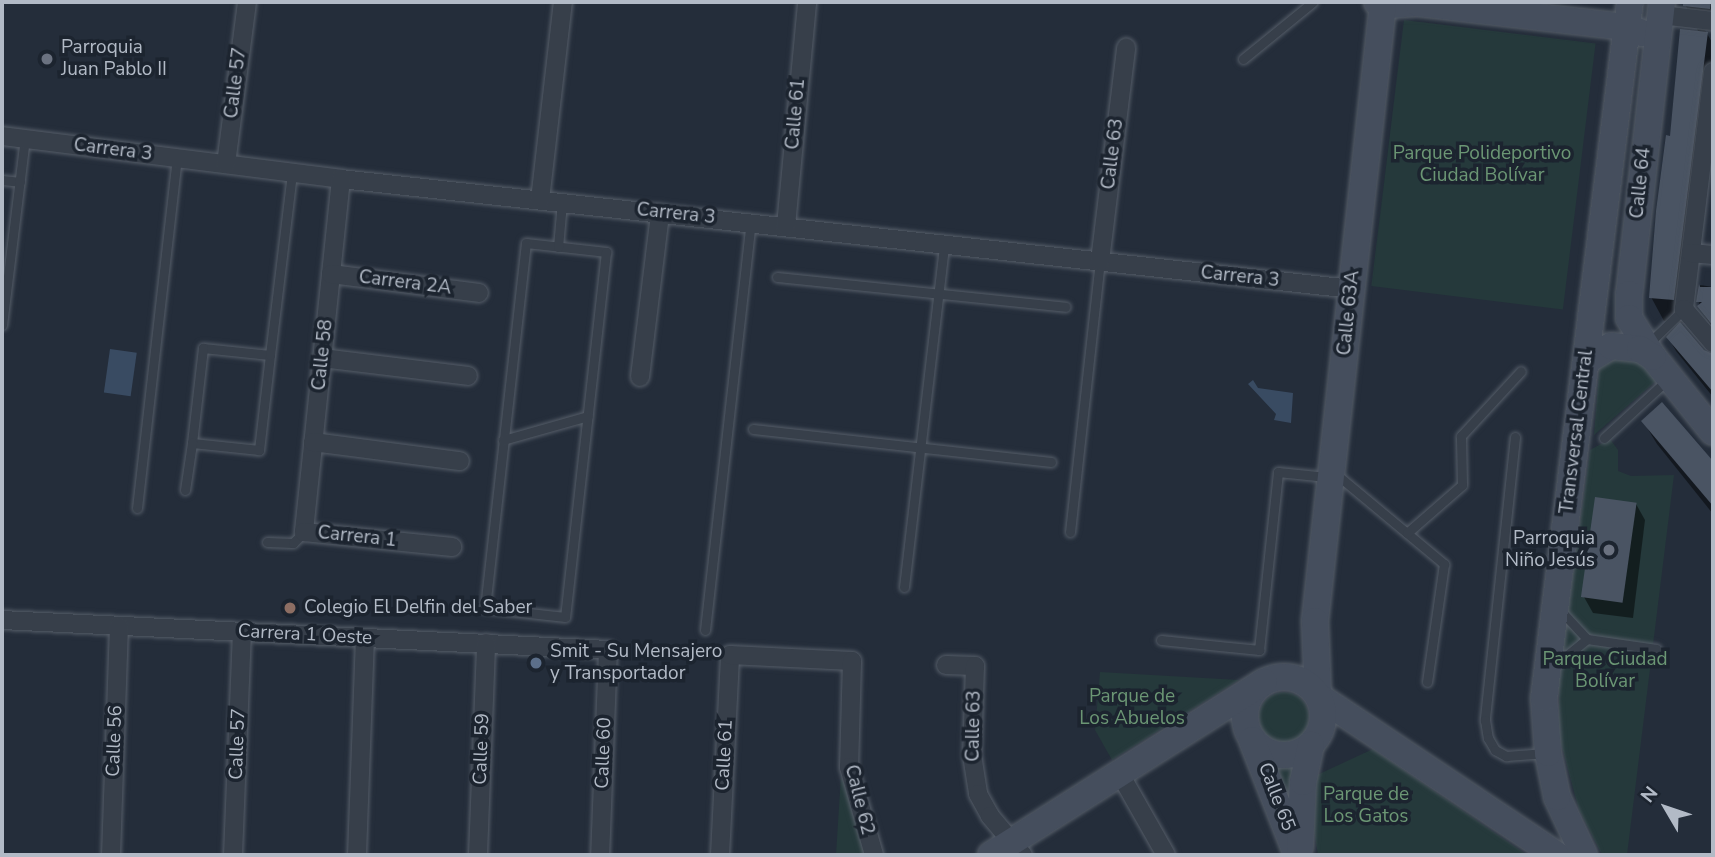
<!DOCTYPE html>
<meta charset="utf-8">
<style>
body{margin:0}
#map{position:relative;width:1715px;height:857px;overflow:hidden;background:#242d3a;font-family:"Nunito Sans",sans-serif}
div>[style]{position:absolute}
.green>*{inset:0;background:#25393b;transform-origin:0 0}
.round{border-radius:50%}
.water>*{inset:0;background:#394b62;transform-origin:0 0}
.shadow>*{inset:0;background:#0007}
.building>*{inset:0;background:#4a5463;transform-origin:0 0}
.roads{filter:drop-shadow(0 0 2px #555d68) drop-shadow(0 0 2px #555d68)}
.lane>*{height:9px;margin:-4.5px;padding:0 4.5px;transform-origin:4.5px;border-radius:4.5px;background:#373f4a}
.street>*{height:18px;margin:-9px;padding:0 9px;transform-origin:9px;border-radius:9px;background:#373f4a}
.secondary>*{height:26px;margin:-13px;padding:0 13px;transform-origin:13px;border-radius:13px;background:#454e5d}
.secondary>.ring{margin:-13px;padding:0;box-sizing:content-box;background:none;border:26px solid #454e5d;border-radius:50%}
.dots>*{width:19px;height:19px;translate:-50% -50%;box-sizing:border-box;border:4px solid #1c242f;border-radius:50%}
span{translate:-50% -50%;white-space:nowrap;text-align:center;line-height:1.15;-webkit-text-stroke:7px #1c242f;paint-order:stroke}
.poi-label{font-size:19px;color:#b2bac6}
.left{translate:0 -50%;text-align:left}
.right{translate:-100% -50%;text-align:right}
.street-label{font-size:19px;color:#b2bac6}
.park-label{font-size:19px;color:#6b9674}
.frame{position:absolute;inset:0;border:4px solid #b2bac6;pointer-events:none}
.north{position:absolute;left:1631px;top:773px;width:70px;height:70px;-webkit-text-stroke:5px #1c242f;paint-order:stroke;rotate:309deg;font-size:19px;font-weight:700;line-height:28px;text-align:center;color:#b2bac6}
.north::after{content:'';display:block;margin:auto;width:24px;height:32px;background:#b2bac6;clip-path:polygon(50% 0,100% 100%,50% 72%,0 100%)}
</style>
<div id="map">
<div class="green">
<div style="left:1404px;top:20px;width:193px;height:268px;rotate:7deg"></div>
<div style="clip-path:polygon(1636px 357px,1656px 381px,1594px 435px,1600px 358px)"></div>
<div style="clip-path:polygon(1610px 439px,1618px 450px,1618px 471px,1631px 476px,1674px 475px,1627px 855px,1603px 855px,1600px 851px,1579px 810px,1559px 736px,1559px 675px,1590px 450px)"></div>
<div style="clip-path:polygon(1100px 672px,1239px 680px,1112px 760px,1095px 730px)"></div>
<div class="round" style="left:1259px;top:692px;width:50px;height:50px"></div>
<div style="clip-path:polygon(1373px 749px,1527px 855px,1318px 855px,1314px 831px,1317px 775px)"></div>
<div style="clip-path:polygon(1298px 761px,1291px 816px,1273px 765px)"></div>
<div style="clip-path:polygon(841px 775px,855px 811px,870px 855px,836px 855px)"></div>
</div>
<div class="water">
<div style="left:110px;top:349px;width:27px;height:44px;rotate:8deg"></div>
<div style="clip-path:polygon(1253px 380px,1258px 388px,1293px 393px,1291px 423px,1274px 420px,1276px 414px,1248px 384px)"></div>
</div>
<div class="shadow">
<div style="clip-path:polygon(1684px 2px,1713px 2px,1713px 31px,1705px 30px,1713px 44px,1713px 116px,1686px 323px,1664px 321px,1651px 297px,1672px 137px,1699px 33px)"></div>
<div style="clip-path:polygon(1700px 285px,1713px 287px,1713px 328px,1699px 307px)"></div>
<div style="clip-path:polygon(1668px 337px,1713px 356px,1713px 397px,1676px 351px)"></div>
<div style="clip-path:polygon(1662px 405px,1713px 463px,1713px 514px,1657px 444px,1643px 421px)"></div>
<div style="clip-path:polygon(1636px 504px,1645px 520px,1633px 618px,1593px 613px,1584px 597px)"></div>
</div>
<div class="building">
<div style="clip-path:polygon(1683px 2px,1711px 2px,1710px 9px,1683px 6px)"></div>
<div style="clip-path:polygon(1680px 29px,1708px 32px,1674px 300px,1649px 298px,1656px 211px,1666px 135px,1670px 136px)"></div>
<div style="clip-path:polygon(1699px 284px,1700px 287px,1713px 287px,1713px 326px,1697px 306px,1702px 302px,1696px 302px)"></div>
<div style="clip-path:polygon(1680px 322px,1704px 350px,1713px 354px,1713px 392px,1666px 337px)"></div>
<div style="clip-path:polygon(1662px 402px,1713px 461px,1713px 506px,1641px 421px)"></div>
<div style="left:1595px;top:497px;width:42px;height:101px;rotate:8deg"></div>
</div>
<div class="roads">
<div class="lane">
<div style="left:1243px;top:59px;width:90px;rotate:-39.2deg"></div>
<div style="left:2px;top:180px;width:18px;rotate:6deg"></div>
<div style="left:526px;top:243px;width:81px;rotate:6.4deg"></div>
<div style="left:606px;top:252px;width:367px;rotate:96.4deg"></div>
<div style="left:565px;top:617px;width:81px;rotate:-173.6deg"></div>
<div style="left:485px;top:608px;width:367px;rotate:-83.6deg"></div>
<div style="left:558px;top:247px;width:45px;rotate:-84.9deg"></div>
<div style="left:777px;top:277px;width:290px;rotate:5.9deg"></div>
<div style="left:2px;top:325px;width:187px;rotate:-83deg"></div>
<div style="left:1647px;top:345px;width:52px;rotate:-44.2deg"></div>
<div style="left:203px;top:348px;width:67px;rotate:6deg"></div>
<div style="left:270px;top:355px;width:96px;rotate:96.6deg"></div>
<div style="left:259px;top:450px;width:67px;rotate:-174deg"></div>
<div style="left:192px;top:443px;width:96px;rotate:-83.4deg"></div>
<div style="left:270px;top:355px;width:183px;rotate:-83.1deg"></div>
<div style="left:753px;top:429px;width:300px;rotate:6.3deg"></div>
<div style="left:1515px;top:437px;width:285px;rotate:96.1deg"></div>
<div style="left:1485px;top:720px;width:18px;rotate:81deg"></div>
<div style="left:1488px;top:738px;width:14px;rotate:60deg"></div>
<div style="left:1495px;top:750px;width:13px;rotate:29deg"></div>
<div style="left:1506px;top:756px;width:40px;rotate:-4.3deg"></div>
<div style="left:1604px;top:438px;width:86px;rotate:-42.6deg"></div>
<div style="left:503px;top:440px;width:88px;rotate:-15.8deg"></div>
<div style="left:1336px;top:474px;width:141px;rotate:39.8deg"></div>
<div style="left:1444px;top:564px;width:119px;rotate:98.2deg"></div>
<div style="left:185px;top:490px;width:48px;rotate:-81.5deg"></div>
<div style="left:137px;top:508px;width:352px;rotate:-83.5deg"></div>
<div style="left:1070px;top:532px;width:273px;rotate:-83.7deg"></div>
<div style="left:1407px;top:533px;width:73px;rotate:-41.1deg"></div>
<div style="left:1462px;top:485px;width:49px;rotate:-91.2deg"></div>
<div style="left:1461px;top:436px;width:88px;rotate:-47.3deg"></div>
<div style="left:267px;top:542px;width:26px;rotate:2deg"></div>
<div style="left:293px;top:543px;width:16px;rotate:-45deg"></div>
<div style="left:904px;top:587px;width:345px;rotate:-83.3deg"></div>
<div style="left:705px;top:630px;width:411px;rotate:-83.6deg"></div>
<div style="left:1587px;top:639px;width:70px;rotate:8.2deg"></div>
<div style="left:1161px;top:640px;width:99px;rotate:5.8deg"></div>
<div style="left:1259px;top:650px;width:179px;rotate:-83.9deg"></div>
<div style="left:1278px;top:472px;width:49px;rotate:5.8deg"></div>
<div style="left:1554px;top:666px;width:43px;rotate:-39.3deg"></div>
<div style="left:1587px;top:639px;width:38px;rotate:-133deg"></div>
</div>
<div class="street">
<div style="left:1661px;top:15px;width:52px;rotate:6.6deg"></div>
<div style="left:1713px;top:72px;width:239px;rotate:97deg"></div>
<div style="left:1684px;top:309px;width:45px;rotate:49.5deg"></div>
<div style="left:2px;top:136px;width:342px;rotate:7.2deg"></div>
<div style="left:341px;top:179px;width:1017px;rotate:6.21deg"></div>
<div style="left:226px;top:164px;width:163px;rotate:-82.6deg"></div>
<div style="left:341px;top:179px;width:355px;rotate:96deg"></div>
<div style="left:304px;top:532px;width:149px;rotate:5.8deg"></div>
<div style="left:540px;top:200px;width:199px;rotate:-83.4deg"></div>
<div style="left:786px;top:226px;width:225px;rotate:-84.6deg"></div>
<div style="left:1691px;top:253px;width:22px;rotate:5deg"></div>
<div style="left:1100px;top:261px;width:215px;rotate:-83deg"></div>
<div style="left:331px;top:274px;width:149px;rotate:7.3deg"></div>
<div style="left:322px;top:358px;width:147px;rotate:7deg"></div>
<div style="left:640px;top:377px;width:165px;rotate:-83deg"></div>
<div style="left:313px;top:442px;width:148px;rotate:7.4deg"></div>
<div style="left:2px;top:620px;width:607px;rotate:2.83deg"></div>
<div style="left:608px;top:650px;width:205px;rotate:92.2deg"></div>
<div style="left:946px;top:665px;width:29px;rotate:2deg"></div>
<div style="left:975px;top:666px;width:89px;rotate:91.9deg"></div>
<div style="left:972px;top:755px;width:39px;rotate:81deg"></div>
<div style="left:978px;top:794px;width:25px;rotate:61deg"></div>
<div style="left:990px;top:816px;width:51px;rotate:49.8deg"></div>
<div style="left:1120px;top:774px;width:93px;rotate:60.4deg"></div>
<div style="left:111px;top:855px;width:229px;rotate:-88deg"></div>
<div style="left:233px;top:855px;width:223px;rotate:-87.7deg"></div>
<div style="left:357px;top:855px;width:217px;rotate:-87.9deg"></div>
<div style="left:478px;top:855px;width:212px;rotate:-87.8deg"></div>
<div style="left:720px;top:855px;width:200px;rotate:-87.1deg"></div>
<div style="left:730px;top:655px;width:122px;rotate:2.8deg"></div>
<div style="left:852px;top:661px;width:106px;rotate:91.6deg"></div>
<div style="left:849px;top:767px;width:91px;rotate:74.1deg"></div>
</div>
<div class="secondary">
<div style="left:1377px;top:2px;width:12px;rotate:14deg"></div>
<div style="left:1389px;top:5px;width:29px;rotate:-4deg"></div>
<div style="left:1418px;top:3px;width:210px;rotate:6.6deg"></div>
<div style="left:1627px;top:27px;width:16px;rotate:22deg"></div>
<div style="left:1662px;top:2px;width:294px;rotate:96.4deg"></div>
<div style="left:1629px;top:294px;width:24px;rotate:90deg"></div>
<div style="left:1629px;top:318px;width:46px;rotate:58.4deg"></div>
<div style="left:1653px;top:357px;width:96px;rotate:51.3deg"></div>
<div style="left:1383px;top:4px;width:621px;rotate:96.29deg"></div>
<div style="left:1315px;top:621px;width:75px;rotate:87.7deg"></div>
<div style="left:1318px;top:696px;width:286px;rotate:33.7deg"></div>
<div style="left:1586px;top:361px;width:29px;rotate:-31deg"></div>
<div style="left:1611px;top:346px;width:29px;rotate:6deg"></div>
<div style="left:1640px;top:349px;width:15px;rotate:32deg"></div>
<div class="ring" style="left:1245px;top:677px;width:52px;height:52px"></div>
<div style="left:1252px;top:740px;width:123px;rotate:68.6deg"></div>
<div style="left:1300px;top:847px;width:65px;rotate:-87.4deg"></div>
<div style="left:1303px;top:782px;width:38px;rotate:-78deg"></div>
<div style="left:991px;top:855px;width:323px;rotate:-32.4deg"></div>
<div style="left:1584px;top:855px;width:64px;rotate:-115deg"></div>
<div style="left:1557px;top:797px;width:45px;rotate:-101.6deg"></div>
<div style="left:1548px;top:753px;width:55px;rotate:-94.2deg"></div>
<div style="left:1544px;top:698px;width:701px;rotate:-82.96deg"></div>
</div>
</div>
<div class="dots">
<div style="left:47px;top:59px;background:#6b7280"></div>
<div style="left:1609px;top:550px;background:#6b7280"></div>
<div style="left:290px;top:608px;background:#8d6e63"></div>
<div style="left:536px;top:663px;background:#5c6f8a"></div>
</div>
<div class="poi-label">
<span class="left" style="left:61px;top:59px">Parroquia<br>Juan Pablo II</span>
<span class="right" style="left:1595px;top:550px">Parroquia<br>Niño Jesús</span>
<span class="left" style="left:304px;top:608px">Colegio El Delfin del Saber</span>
<span class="left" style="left:550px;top:663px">Smit - Su Mensajero<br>y Transportador</span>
</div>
<div class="street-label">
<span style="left:236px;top:83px;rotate:-83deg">Calle 57</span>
<span style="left:796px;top:114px;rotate:-85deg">Calle 61</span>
<span style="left:113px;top:150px;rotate:7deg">Carrera 3</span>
<span style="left:1113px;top:154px;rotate:-83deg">Calle 63</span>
<span style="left:1641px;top:183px;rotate:-84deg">Calle 64</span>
<span style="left:676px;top:214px;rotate:6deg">Carrera 3</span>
<span style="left:1240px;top:277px;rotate:6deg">Carrera 3</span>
<span style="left:405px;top:283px;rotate:7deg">Carrera 2A</span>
<span style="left:1349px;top:313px;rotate:-84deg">Calle 63A</span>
<span style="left:323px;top:355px;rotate:-84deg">Calle 58</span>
<span style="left:1577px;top:432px;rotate:-83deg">Transversal Central</span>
<span style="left:357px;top:537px;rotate:6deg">Carrera 1</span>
<span style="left:305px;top:635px;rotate:3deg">Carrera 1 Oeste</span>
<span style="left:974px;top:726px;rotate:-89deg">Calle 63</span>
<span style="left:115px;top:741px;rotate:-88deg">Calle 56</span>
<span style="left:238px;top:744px;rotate:-88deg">Calle 57</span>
<span style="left:482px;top:749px;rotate:-88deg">Calle 59</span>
<span style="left:604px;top:753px;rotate:-88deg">Calle 60</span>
<span style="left:725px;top:755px;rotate:-87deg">Calle 61</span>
<span style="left:1276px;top:797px;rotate:69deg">Calle 65</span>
<span style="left:859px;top:800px;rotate:76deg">Calle 62</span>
</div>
<div class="park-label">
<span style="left:1482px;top:165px">Parque Polideportivo<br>Ciudad Bolívar</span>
<span style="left:1605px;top:671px">Parque Ciudad<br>Bolívar</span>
<span style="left:1132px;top:708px">Parque de<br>Los Abuelos</span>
<span style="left:1366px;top:806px">Parque de<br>Los Gatos</span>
</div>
<div class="frame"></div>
<div class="north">N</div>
</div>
